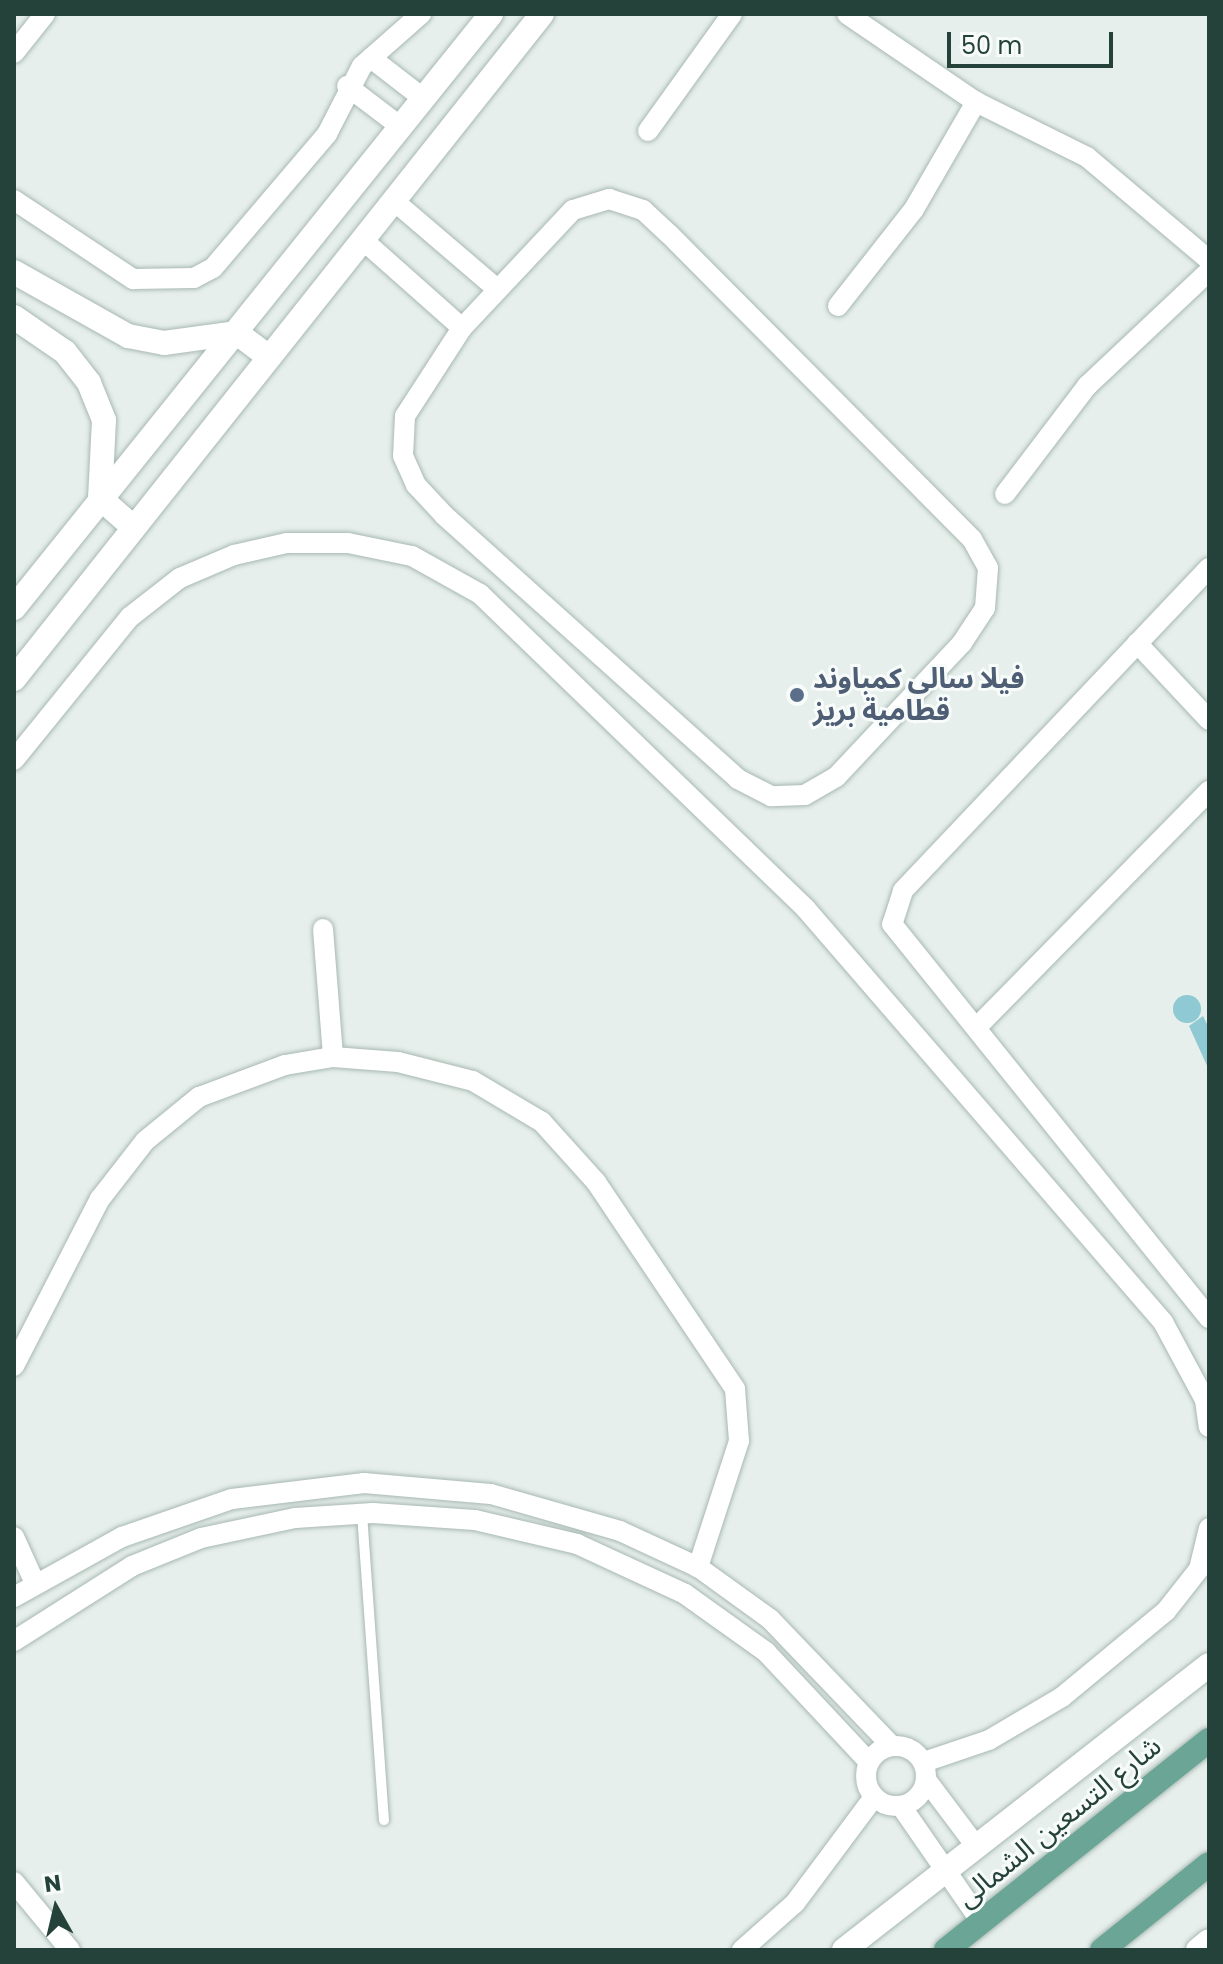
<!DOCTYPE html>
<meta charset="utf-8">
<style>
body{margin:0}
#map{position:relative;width:1223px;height:1964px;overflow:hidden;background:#e6efeb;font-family:Poppins,"Noto Sans Arabic",sans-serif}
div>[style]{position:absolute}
.water>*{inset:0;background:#8ec9d4}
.round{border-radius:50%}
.roads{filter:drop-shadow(0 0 2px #a8b8b2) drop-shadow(0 0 2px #a8b8b2)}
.lane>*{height:10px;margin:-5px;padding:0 5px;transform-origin:5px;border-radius:5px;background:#fff}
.street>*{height:20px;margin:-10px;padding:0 10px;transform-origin:10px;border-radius:10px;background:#fff}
.street>.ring{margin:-10px;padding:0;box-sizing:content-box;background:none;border:20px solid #fff;border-radius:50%}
.secondary>*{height:24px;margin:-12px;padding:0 12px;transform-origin:12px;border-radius:12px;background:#fff}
.primary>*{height:24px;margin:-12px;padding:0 12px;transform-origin:12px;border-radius:12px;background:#6aa596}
.dots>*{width:22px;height:22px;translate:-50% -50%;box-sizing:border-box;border:4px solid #f7fbf9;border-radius:50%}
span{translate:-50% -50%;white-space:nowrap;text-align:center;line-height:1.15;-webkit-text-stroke:6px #f7fbf9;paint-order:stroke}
.service-label{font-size:28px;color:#4e5e75;font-weight:700}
.left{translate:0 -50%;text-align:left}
.street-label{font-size:28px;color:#24423a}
.frame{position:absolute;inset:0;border:16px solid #24423a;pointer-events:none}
.north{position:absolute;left:16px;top:1868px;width:80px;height:80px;-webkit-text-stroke:6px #f7fbf9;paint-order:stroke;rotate:352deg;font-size:22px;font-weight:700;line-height:32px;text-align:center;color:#24423a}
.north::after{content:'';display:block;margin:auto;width:28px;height:36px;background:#24423a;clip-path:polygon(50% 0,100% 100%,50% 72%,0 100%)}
.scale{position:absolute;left:947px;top:32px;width:166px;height:36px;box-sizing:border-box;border:4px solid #24423a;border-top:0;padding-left:10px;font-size:24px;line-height:28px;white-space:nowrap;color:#24423a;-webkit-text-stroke:6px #f7fbf9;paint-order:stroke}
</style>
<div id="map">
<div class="water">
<div class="round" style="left:1173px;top:995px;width:28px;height:28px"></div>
<div style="clip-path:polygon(1203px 1016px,1209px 1028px,1209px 1070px,1189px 1026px)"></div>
</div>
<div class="roads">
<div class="lane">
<div style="left:362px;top:1514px;width:307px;rotate:85.9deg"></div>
</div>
<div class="street">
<div style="left:847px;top:14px;width:156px;rotate:34.3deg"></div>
<div style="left:976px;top:102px;width:124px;rotate:26.4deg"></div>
<div style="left:1087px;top:157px;width:160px;rotate:40.2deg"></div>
<div style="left:14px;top:53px;width:50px;rotate:-51.5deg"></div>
<div style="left:371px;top:58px;width:67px;rotate:37.7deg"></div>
<div style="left:347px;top:86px;width:68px;rotate:37.2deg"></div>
<div style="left:648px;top:131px;width:144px;rotate:-54.3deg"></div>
<div style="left:609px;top:199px;width:36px;rotate:18deg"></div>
<div style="left:643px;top:210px;width:35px;rotate:43deg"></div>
<div style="left:669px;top:234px;width:430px;rotate:45.2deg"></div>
<div style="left:972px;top:539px;width:33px;rotate:61deg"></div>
<div style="left:988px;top:568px;width:40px;rotate:94.3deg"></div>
<div style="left:985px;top:608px;width:42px;rotate:123.3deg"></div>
<div style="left:962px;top:643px;width:184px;rotate:133.2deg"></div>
<div style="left:836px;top:777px;width:36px;rotate:150deg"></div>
<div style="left:805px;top:795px;width:34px;rotate:178deg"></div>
<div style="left:771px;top:796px;width:37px;rotate:-153deg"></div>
<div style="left:738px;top:779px;width:395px;rotate:-138.1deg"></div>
<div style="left:444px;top:515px;width:41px;rotate:-133deg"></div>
<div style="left:416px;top:485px;width:32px;rotate:-114deg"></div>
<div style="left:403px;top:456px;width:40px;rotate:-87.1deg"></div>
<div style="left:405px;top:416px;width:105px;rotate:-57.1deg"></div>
<div style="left:462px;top:328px;width:162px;rotate:-46.8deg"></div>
<div style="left:573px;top:210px;width:38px;rotate:-17deg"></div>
<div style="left:14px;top:200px;width:143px;rotate:33.6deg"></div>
<div style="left:133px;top:279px;width:61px;rotate:-0.9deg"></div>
<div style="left:194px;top:278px;width:21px;rotate:-28deg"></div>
<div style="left:213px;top:268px;width:176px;rotate:-49.6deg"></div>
<div style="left:327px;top:134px;width:76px;rotate:-62.8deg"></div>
<div style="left:362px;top:66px;width:79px;rotate:-41.4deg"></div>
<div style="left:393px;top:200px;width:134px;rotate:40.5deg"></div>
<div style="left:363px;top:240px;width:132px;rotate:41.6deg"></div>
<div style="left:838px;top:306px;width:123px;rotate:-51.9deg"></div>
<div style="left:914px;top:209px;width:124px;rotate:-59.9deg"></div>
<div style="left:1005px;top:494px;width:136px;rotate:-52.8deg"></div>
<div style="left:1087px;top:386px;width:168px;rotate:-43.3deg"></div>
<div style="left:1209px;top:568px;width:445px;rotate:133.5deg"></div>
<div style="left:903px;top:891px;width:35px;rotate:108deg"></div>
<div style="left:892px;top:924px;width:506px;rotate:51.18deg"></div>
<div style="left:1137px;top:643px;width:105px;rotate:46.9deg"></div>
<div style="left:14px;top:760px;width:184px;rotate:-51deg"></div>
<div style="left:130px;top:617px;width:63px;rotate:-38deg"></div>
<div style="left:180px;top:578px;width:59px;rotate:-23.1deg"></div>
<div style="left:234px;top:555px;width:54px;rotate:-12.8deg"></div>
<div style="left:287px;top:543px;width:61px"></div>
<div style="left:348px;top:543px;width:65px;rotate:11.5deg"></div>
<div style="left:412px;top:556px;width:78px;rotate:29.2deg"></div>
<div style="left:480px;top:594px;width:453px;rotate:44deg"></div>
<div style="left:806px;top:909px;width:546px;rotate:49.16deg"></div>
<div style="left:1163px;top:1322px;width:89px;rotate:61.7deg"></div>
<div style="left:1205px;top:1400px;width:27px;rotate:82deg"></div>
<div style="left:323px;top:929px;width:128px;rotate:85.5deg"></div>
<div style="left:978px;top:1026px;width:330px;rotate:-45.5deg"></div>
<div style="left:14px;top:1366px;width:188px;rotate:-62.8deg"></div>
<div style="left:100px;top:1199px;width:73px;rotate:-52.2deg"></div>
<div style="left:145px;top:1141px;width:70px;rotate:-39.2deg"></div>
<div style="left:199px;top:1097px;width:92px;rotate:-20.4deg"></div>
<div style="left:285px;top:1065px;width:49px;rotate:-9.5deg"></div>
<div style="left:333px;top:1057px;width:65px;rotate:4.4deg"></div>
<div style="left:398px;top:1062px;width:77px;rotate:14.2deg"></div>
<div style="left:473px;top:1081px;width:80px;rotate:30.7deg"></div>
<div style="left:542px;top:1122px;width:81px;rotate:48deg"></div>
<div style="left:596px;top:1182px;width:249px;rotate:56.1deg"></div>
<div style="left:735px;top:1389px;width:52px;rotate:85.6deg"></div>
<div style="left:739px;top:1441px;width:133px;rotate:108deg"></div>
<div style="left:14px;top:1537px;width:48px;rotate:65.6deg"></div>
<div style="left:14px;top:1597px;width:124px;rotate:-29.1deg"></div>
<div style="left:122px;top:1537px;width:116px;rotate:-19.1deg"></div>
<div style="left:232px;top:1499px;width:133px;rotate:-6.9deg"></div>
<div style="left:364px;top:1483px;width:127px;rotate:5deg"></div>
<div style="left:491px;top:1494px;width:134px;rotate:16deg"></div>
<div style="left:620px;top:1531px;width:86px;rotate:24.8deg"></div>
<div style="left:698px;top:1567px;width:89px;rotate:35.8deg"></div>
<div style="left:770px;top:1619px;width:176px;rotate:46.2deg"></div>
<div style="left:14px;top:1641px;width:140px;rotate:-32.4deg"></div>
<div style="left:132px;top:1566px;width:74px;rotate:-22.1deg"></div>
<div style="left:201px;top:1538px;width:96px;rotate:-12deg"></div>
<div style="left:295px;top:1518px;width:78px;rotate:-3.7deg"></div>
<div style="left:373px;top:1513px;width:102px;rotate:3.9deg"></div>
<div style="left:475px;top:1520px;width:105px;rotate:13.2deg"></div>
<div style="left:577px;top:1544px;width:119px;rotate:24.8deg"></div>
<div style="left:685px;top:1594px;width:100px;rotate:35.6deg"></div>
<div style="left:766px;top:1652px;width:151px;rotate:46.9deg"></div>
<div class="ring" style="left:866px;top:1746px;width:40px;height:40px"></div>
<div style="left:924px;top:1762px;width:69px;rotate:-18.7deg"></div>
<div style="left:989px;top:1740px;width:85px;rotate:-30.5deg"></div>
<div style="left:1062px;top:1697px;width:135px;rotate:-39.6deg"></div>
<div style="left:1166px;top:1611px;width:53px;rotate:-51.8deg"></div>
<div style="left:1199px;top:1569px;width:42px;rotate:-76.3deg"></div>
<div style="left:927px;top:1781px;width:81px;rotate:53deg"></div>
<div style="left:901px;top:1806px;width:142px;rotate:55.3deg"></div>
<div style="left:14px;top:1882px;width:88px;rotate:50.5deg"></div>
<div style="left:742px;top:1950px;width:71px;rotate:-41.6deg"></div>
<div style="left:795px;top:1903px;width:132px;rotate:-53.3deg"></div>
</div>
<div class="secondary">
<div style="left:14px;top:272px;width:131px;rotate:29.3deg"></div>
<div style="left:128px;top:336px;width:37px;rotate:11deg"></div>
<div style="left:164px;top:343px;width:74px;rotate:-7.8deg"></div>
<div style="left:237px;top:333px;width:40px;rotate:37deg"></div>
<div style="left:14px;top:317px;width:62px;rotate:34.5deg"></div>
<div style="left:65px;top:352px;width:39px;rotate:52deg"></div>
<div style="left:89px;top:383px;width:40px;rotate:68deg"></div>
<div style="left:104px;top:420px;width:78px;rotate:92.9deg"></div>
<div style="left:100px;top:498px;width:45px;rotate:41.4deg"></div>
<div style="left:14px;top:608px;width:762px;rotate:-51.23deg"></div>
<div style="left:14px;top:679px;width:849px;rotate:-51.55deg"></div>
<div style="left:844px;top:1950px;width:463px;rotate:-38deg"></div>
<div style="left:1198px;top:1950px;width:14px;rotate:-39deg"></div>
</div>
<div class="primary">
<div style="left:946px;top:1950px;width:337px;rotate:-38.6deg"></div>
<div style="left:1102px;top:1950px;width:137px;rotate:-38.8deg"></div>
</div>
</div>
<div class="dots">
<div style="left:797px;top:695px;background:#5c6f8a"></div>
</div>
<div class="service-label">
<span class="left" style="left:813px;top:695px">فيلا سالى كمباوند<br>قطامية بريز</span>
</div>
<div class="street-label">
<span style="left:1059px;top:1822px;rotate:-39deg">شارع التسعين الشمالى</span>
</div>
<div class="frame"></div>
<div class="north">N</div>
<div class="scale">50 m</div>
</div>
